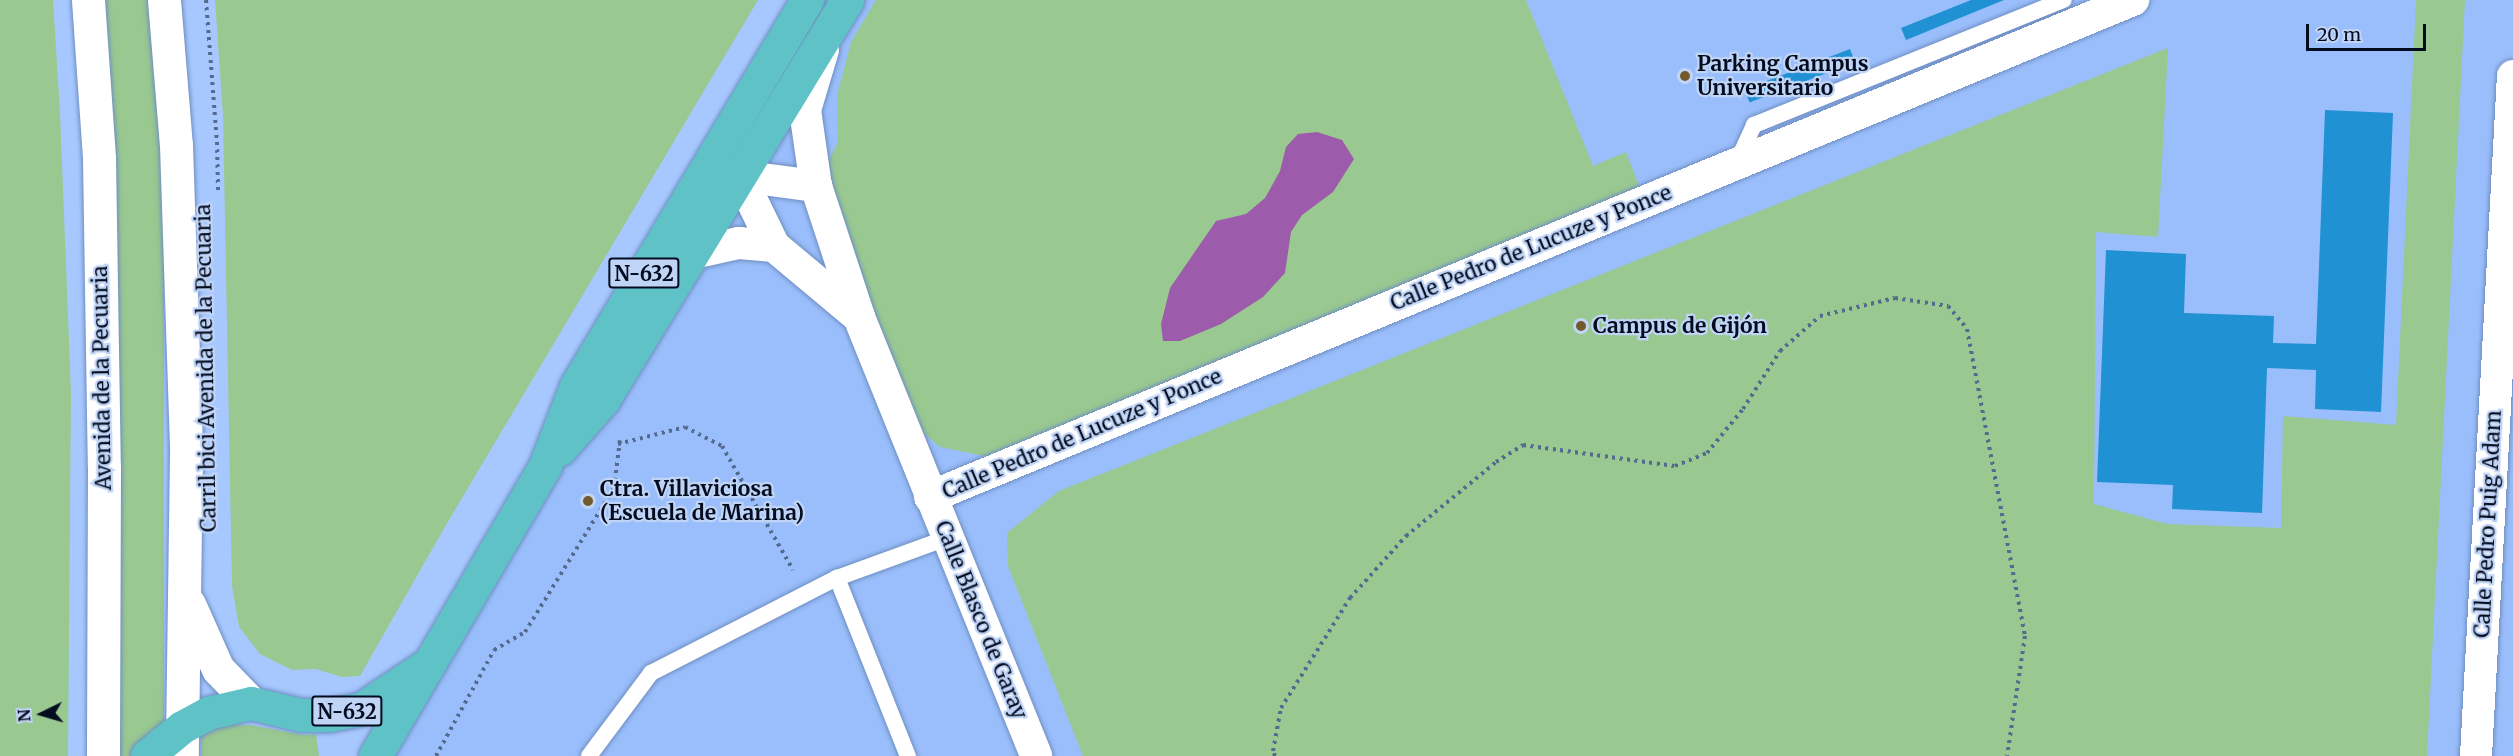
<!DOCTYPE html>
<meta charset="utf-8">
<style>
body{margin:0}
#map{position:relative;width:2513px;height:756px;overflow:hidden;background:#a7c8ff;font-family:Merriweather,serif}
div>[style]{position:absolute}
.built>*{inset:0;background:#9abefb}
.green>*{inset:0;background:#99c890;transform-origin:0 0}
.water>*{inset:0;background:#9d5cab}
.building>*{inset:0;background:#2091d3;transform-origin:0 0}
.path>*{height:4px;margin-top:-2px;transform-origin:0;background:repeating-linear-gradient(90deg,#556a8f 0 3px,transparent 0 7.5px)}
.roads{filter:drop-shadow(0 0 2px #6f8ec2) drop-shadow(0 0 2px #6f8ec2)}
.service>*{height:16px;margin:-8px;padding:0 8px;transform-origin:8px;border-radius:8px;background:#fff}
.minor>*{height:32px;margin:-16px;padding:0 16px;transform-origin:16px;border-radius:16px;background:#fff}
.tertiary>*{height:33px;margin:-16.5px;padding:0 16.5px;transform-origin:16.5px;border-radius:16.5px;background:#fff}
.trunk>*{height:33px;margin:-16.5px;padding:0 16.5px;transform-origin:16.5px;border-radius:16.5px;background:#5ec2c7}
.dots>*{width:16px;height:16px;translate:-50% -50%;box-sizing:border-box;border:3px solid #c0d4f6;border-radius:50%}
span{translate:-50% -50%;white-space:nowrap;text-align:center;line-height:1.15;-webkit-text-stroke:4.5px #c0d4f6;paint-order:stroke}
.shield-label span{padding:2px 4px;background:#c0d4f6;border:2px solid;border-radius:4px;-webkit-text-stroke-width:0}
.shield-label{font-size:20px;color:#030b1e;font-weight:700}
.poi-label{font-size:21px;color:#030b1e;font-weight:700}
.left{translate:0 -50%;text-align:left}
.street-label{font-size:21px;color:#030b1e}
.north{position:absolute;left:12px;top:684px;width:60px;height:60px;-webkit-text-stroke:4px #c0d4f6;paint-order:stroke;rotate:265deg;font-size:16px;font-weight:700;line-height:24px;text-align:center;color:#030b1e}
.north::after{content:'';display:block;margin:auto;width:21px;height:27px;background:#030b1e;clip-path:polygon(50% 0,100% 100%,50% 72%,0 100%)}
.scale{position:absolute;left:2306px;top:24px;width:120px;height:27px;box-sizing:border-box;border:3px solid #030b1e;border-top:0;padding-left:8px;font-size:18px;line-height:21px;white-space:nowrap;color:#030b1e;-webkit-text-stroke:4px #c0d4f6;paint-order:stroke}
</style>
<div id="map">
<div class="built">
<div style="clip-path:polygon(847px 0,2513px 0,2513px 756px,375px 756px)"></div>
</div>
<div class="green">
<div style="clip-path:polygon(0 0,53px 0,60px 113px,71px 392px,68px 756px,0 756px)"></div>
<div style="left:88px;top:0;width:76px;height:756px"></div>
<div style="clip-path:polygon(215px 0,758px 0,446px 525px,360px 676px,342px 677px,316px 669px,292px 670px,260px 654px,239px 627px,232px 586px,223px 116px)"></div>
<div style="clip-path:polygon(876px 0,1526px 0,1593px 166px,1626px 152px,1645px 201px,1014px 462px,940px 447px,895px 409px,816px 186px,838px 142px,837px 96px,851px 42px)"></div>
<div style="clip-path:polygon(2416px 0,2465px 0,2427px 756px,1083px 756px,1008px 566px,1007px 533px,1059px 491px,2168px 48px,2158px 237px,2096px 232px,2094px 504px,2167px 524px,2281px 528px,2283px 416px,2396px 425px)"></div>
<div style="clip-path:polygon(228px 725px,250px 725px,305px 735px,316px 734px,319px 756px,201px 756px,201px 729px)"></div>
</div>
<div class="water">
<div style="clip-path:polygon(1317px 132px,1342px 140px,1354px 159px,1333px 192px,1302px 215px,1291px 232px,1285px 273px,1263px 297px,1221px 324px,1180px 341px,1163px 341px,1161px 324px,1170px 288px,1216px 221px,1246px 214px,1265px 198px,1280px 171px,1286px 147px,1298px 134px)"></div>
</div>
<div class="building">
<div style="clip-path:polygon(1971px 0,2004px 0,1906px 40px,1901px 28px)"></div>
<div style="left:1850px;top:49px;width:14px;height:113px;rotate:69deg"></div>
<div style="clip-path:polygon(2325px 110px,2393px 113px,2381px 412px,2315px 409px,2316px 370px,2267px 368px,2262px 513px,2172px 509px,2173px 485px,2097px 482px,2106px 250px,2186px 254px,2184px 313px,2274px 316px,2273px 343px,2316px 344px)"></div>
</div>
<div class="path">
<div style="left:206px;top:0;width:142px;rotate:85.6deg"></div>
<div style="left:217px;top:142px;width:49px;rotate:88.8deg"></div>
<div style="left:618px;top:444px;width:69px;rotate:-14.2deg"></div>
<div style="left:685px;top:427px;width:42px;rotate:27.2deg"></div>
<div style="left:722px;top:446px;width:143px;rotate:60.2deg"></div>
<div style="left:436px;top:756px;width:121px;rotate:-61.3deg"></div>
<div style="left:494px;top:650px;width:36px;rotate:-30deg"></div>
<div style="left:525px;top:632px;width:169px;rotate:-58.3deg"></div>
<div style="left:614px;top:488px;width:48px;rotate:-82.9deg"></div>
<div style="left:1275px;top:756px;width:5px;rotate:-112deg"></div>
<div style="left:1273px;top:751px;width:44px;rotate:-79.5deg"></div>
<div style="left:1281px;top:708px;width:130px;rotate:-57.9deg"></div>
<div style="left:1350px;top:598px;width:84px;rotate:-47.9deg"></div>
<div style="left:1406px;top:536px;width:117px;rotate:-39.4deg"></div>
<div style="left:1496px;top:462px;width:32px;rotate:-32deg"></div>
<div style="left:1523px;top:445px;width:153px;rotate:7.9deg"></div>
<div style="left:1675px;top:466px;width:35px;rotate:-22deg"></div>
<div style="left:1707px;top:453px;width:57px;rotate:-50.7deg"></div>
<div style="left:1743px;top:409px;width:69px;rotate:-57.5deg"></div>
<div style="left:1780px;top:351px;width:53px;rotate:-41.2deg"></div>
<div style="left:1820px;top:316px;width:77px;rotate:-13.5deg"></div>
<div style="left:1895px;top:298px;width:54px;rotate:8.6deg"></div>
<div style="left:1948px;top:306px;width:30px;rotate:50deg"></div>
<div style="left:1967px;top:329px;width:312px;rotate:79.3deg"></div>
<div style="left:2025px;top:636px;width:121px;rotate:98.5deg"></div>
</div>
<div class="roads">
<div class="service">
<div style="left:1737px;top:162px;width:41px;rotate:-65.3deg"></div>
<div style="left:1754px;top:125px;width:334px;rotate:-22deg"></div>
<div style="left:837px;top:578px;width:192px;rotate:68.3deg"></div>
<div style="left:589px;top:756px;width:104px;rotate:-53.2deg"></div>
<div style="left:651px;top:673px;width:209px;rotate:-27.1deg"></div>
<div style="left:837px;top:578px;width:117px;rotate:-20deg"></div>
</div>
<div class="minor">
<div style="left:823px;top:50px;width:63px;rotate:106.7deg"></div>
<div style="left:805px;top:110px;width:77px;rotate:81.8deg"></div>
<div style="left:816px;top:186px;width:138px;rotate:71.8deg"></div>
<div style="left:859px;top:317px;width:473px;rotate:68deg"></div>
<div style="left:740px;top:176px;width:78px;rotate:64.1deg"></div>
<div style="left:774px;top:246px;width:111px;rotate:39.9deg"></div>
<div style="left:724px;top:178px;width:16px;rotate:-7deg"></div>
<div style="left:740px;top:176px;width:77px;rotate:7.5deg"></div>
<div style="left:693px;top:253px;width:47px;rotate:-12.3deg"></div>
<div style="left:739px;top:243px;width:35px;rotate:5deg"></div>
<div style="left:930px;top:497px;width:1302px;rotate:-22.45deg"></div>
<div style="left:2476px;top:756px;width:681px;rotate:-86.89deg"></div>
</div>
<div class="tertiary">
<div style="left:88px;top:0;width:158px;rotate:86deg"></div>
<div style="left:99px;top:158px;width:309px;rotate:89.1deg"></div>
<div style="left:104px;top:467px;width:289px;rotate:90.2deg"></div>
<div style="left:164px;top:0;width:145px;rotate:85.3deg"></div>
<div style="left:176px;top:145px;width:309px;rotate:88.1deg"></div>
<div style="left:186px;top:454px;width:302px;rotate:90.8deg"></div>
<div style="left:189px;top:604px;width:71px;rotate:66deg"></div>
<div style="left:218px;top:669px;width:47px;rotate:45.9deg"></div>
</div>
<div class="trunk">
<div style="left:560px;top:449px;width:65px;rotate:-48.7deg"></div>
<div style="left:603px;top:400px;width:469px;rotate:-58.6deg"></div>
<div style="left:147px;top:756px;width:45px;rotate:-39.6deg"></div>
<div style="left:182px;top:727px;width:30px;rotate:-28deg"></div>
<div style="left:208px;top:713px;width:44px;rotate:-13.1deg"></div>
<div style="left:251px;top:703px;width:51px;rotate:13.5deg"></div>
<div style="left:301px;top:715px;width:28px"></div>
<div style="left:329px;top:715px;width:33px;rotate:-11deg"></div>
<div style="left:361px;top:709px;width:76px;rotate:-33.7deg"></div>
<div style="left:375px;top:756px;width:336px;rotate:-59.6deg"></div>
<div style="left:545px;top:466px;width:86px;rotate:-68.8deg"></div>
<div style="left:576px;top:386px;width:450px;rotate:-59.1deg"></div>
</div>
</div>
<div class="dots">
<div style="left:1685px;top:76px;background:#735a2b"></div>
<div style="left:1581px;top:326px;background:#735a2b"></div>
<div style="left:588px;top:501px;background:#735a2b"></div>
</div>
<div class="shield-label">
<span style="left:644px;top:273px">N-632</span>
<span style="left:347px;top:711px">N-632</span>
</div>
<div class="poi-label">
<span class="left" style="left:1697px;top:76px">Parking Campus<br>Universitario</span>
<span class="left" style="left:1593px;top:326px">Campus de Gijón</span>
<span class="left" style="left:600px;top:501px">Ctra. Villaviciosa<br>(Escuela de Marina)</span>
</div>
<div class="street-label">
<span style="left:1531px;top:248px;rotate:-22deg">Calle Pedro de Lucuze y Ponce</span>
<span style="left:206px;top:368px;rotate:-91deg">Carril bici Avenida de la Pecuaria</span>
<span style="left:102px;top:378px;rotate:-91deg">Avenida de la Pecuaria</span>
<span style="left:1082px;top:434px;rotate:-23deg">Calle Pedro de Lucuze y Ponce</span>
<span style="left:2488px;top:524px;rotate:-87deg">Calle Pedro Puig Adam</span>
<span style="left:981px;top:620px;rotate:68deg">Calle Blasco de Garay</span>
</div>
<div class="north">N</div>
<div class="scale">20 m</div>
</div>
